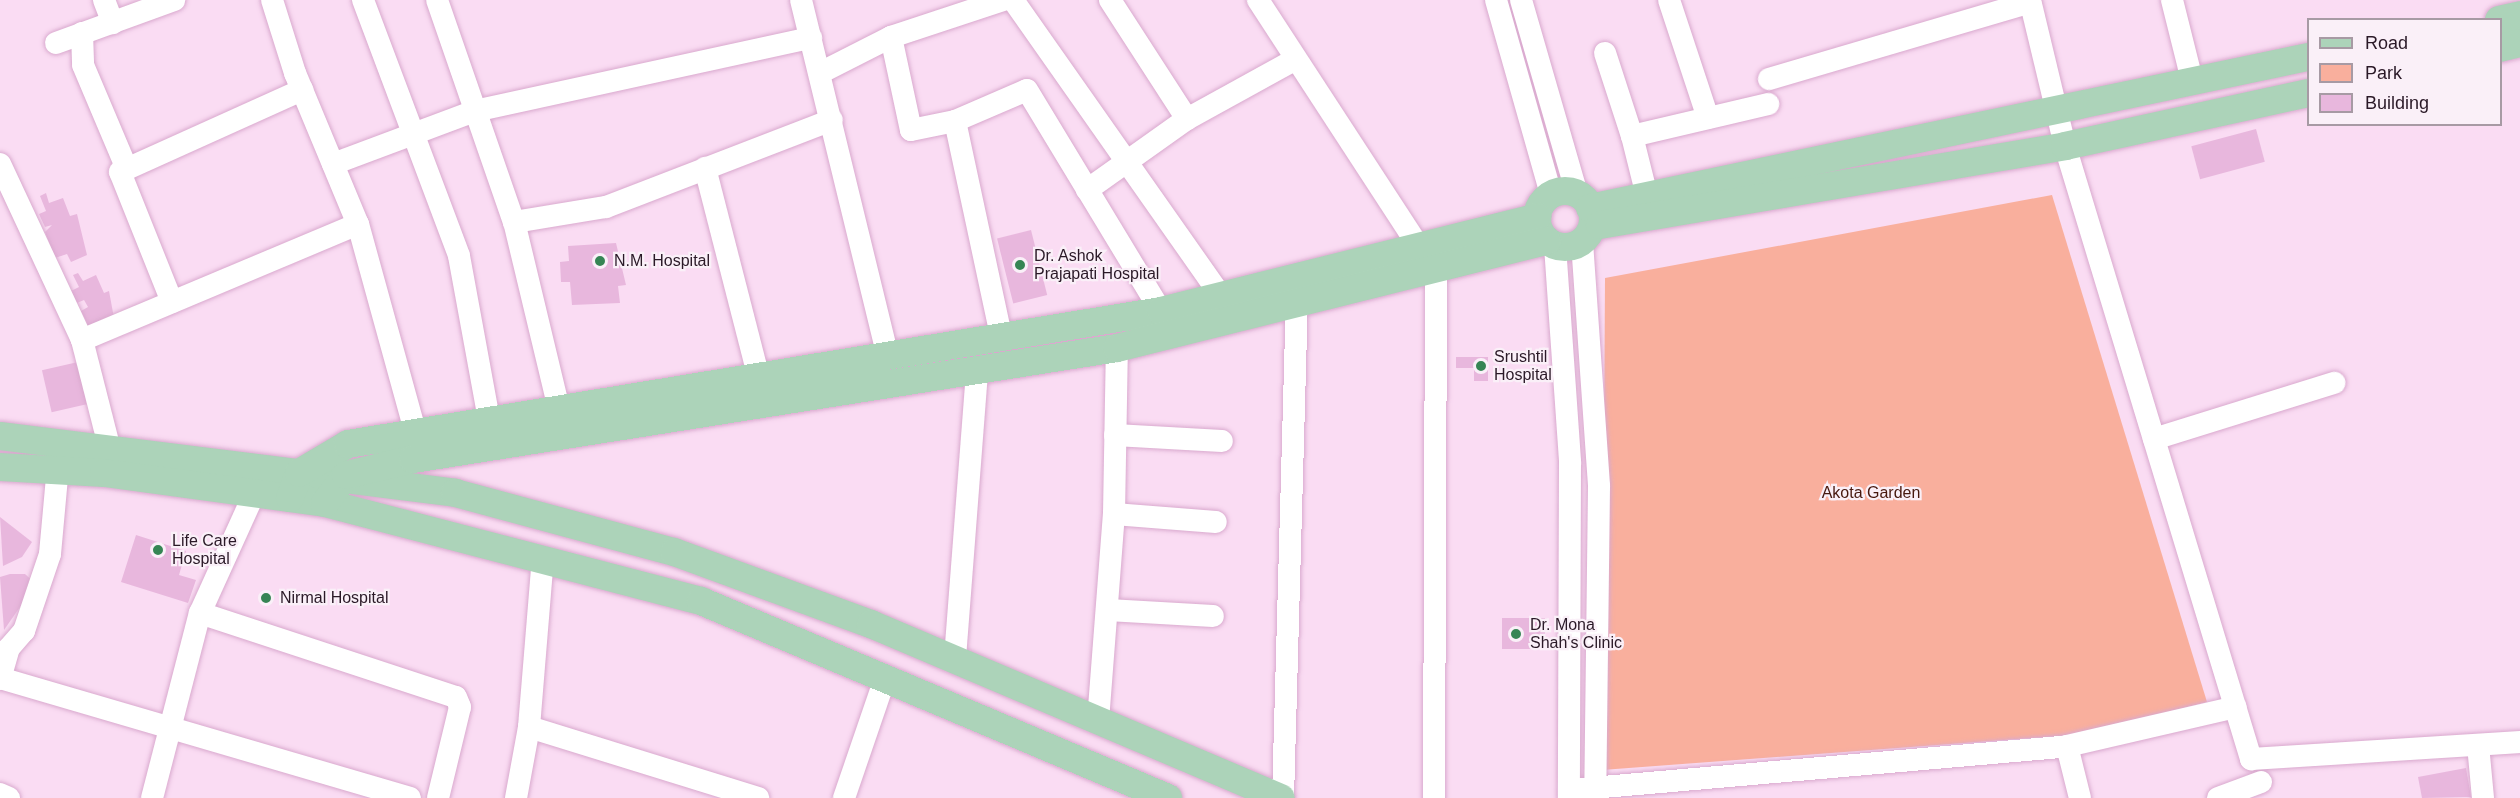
<!DOCTYPE html>
<style>
body{margin:0}
#map{position:relative;width:2520px;height:798px;overflow:hidden;background:#fadcf3;font-family:Helvetica,sans-serif}
div>[style]{position:absolute}
.green>*{inset:0;background:#f9af9d}
.building>*{inset:0;background:#e8b7dd;transform-origin:0 0}
.roads{filter:drop-shadow(0 0 2px #d9a9ce) drop-shadow(0 0 2px #d9a9ce)}
.minor>*{height:22px;margin:-11px;padding:0 11px;transform-origin:11px;border-radius:11px;background:#fff}
.major>*{height:28px;margin:-14px;padding:0 14px;transform-origin:14px;border-radius:14px;background:#acd3b9}
.major>.ring{margin:-14px;padding:0;box-sizing:content-box;background:none;border:28px solid #acd3b9;border-radius:50%}
.dots>*{width:16px;height:16px;translate:-50% -50%;box-sizing:border-box;border:3px solid #faf0f8;border-radius:50%}
span{translate:-50% -50%;white-space:nowrap;text-align:center;line-height:1.15;-webkit-text-stroke:4.5px #faf0f8;paint-order:stroke}
.poi-label{font-size:16px;color:#2a1927}
.left{translate:0 -50%;text-align:left}
.park-label{font-size:16px;color:#47180e}
.legend{position:absolute;left:2307px;top:18px;width:195px;height:108px;box-sizing:border-box;background:#faf0f8;border:2px solid #a79aa4;margin:0;padding:8px 10px;list-style:none;font-size:18px;color:#2a1927}
.legend li{display:flex;align-items:center;gap:12px;height:30px}
.legend b{width:30px;border:2px solid #a79aa4}
</style>
<div id="map">
<div class="green">
<div style="clip-path:polygon(2052px 195px,2207px 702px,2085px 734px,1602px 770px,1605px 278px)"></div>
</div>
<div class="building">
<div style="left:2256px;top:129px;width:34px;height:67px;rotate:75deg"></div>
<div style="clip-path:polygon(46px 193px,49px 203px,63px 198px,70px 216px,77px 214px,87px 255px,71px 262px,67px 254px,55px 258px,45px 232px,52px 225px,45px 227px,39px 214px,46px 211px,40px 196px)"></div>
<div style="left:1031px;top:230px;width:67px;height:35px;rotate:76deg"></div>
<div style="clip-path:polygon(616px 243px,626px 285px,618px 286px,620px 303px,572px 305px,570px 282px,561px 282px,560px 262px,569px 261px,568px 246px)"></div>
<div style="clip-path:polygon(78px 273px,83px 281px,96px 275px,104px 293px,109px 291px,114px 318px,89px 327px,81px 311px,88px 307px,84px 300px,77px 303px,71px 291px,79px 287px,73px 275px)"></div>
<div style="clip-path:polygon(1456px 357px,1488px 357px,1488px 381px,1474px 381px,1474px 368px,1456px 368px)"></div>
<div style="left:78px;top:362px;width:43px;height:37px;rotate:77deg"></div>
<div style="clip-path:polygon(0 517px,32px 542px,22px 557px,3px 566px)"></div>
<div style="clip-path:polygon(136px 535px,186px 551px,179px 575px,196px 580px,188px 603px,121px 582px)"></div>
<div style="clip-path:polygon(10px 574px,25px 574px,36px 584px,4px 630px,0 577px)"></div>
<div style="left:1502px;top:618px;width:43px;height:31px"></div>
<div style="clip-path:polygon(2466px 768px,2471px 797px,2422px 798px,2418px 777px)"></div>
</div>
<div class="roads">
<div class="minor">
<div style="left:104px;top:0;width:25px;rotate:69deg"></div>
<div style="left:272px;top:0;width:77px;rotate:72.5deg"></div>
<div style="left:295px;top:73px;width:164px;rotate:67.4deg"></div>
<div style="left:358px;top:224px;width:218px;rotate:74.6deg"></div>
<div style="left:363px;top:0;width:273px;rotate:69.4deg"></div>
<div style="left:459px;top:256px;width:167px;rotate:79.6deg"></div>
<div style="left:437px;top:0;width:235px;rotate:70.9deg"></div>
<div style="left:801px;top:0;width:366px;rotate:76.3deg"></div>
<div style="left:1013px;top:0;width:363px;rotate:54.9deg"></div>
<div style="left:1110px;top:0;width:142px;rotate:57.1deg"></div>
<div style="left:1258px;top:0;width:298px;rotate:56.9deg"></div>
<div style="left:1496px;top:0;width:203px;rotate:74.2deg"></div>
<div style="left:1521px;top:0;width:202px;rotate:73.9deg"></div>
<div style="left:1669px;top:0;width:124px;rotate:71.7deg"></div>
<div style="left:2030px;top:0;width:150px;rotate:76.5deg"></div>
<div style="left:2065px;top:146px;width:641px;rotate:73.12deg"></div>
<div style="left:2251px;top:759px;width:270px;rotate:-3.6deg"></div>
<div style="left:2172px;top:0;width:82px;rotate:76deg"></div>
<div style="left:82px;top:33px;width:32px;rotate:88deg"></div>
<div style="left:83px;top:65px;width:113px;rotate:67.1deg"></div>
<div style="left:891px;top:37px;width:95px;rotate:77.9deg"></div>
<div style="left:911px;top:130px;width:45px;rotate:-11.6deg"></div>
<div style="left:955px;top:121px;width:78px;rotate:-23.3deg"></div>
<div style="left:1027px;top:90px;width:258px;rotate:58.8deg"></div>
<div style="left:56px;top:43px;width:126px;rotate:-20deg"></div>
<div style="left:1605px;top:53px;width:87px;rotate:72deg"></div>
<div style="left:820px;top:73px;width:80px;rotate:-26.9deg"></div>
<div style="left:891px;top:37px;width:118px;rotate:-18.3deg"></div>
<div style="left:1769px;top:79px;width:272px;rotate:-16.4deg"></div>
<div style="left:955px;top:121px;width:224px;rotate:77.9deg"></div>
<div style="left:0;top:164px;width:194px;rotate:65deg"></div>
<div style="left:82px;top:340px;width:109px;rotate:75.7deg"></div>
<div style="left:333px;top:164px;width:152px;rotate:-20.5deg"></div>
<div style="left:475px;top:111px;width:344px;rotate:-12.3deg"></div>
<div style="left:705px;top:168px;width:218px;rotate:75.6deg"></div>
<div style="left:1087px;top:190px;width:123px;rotate:-35.4deg"></div>
<div style="left:1187px;top:119px;width:124px;rotate:-28.8deg"></div>
<div style="left:1647px;top:196px;width:62px;rotate:-104deg"></div>
<div style="left:1632px;top:136px;width:140px;rotate:-13.2deg"></div>
<div style="left:1582px;top:242px;width:245px;rotate:86deg"></div>
<div style="left:1599px;top:486px;width:312px;rotate:90.7deg"></div>
<div style="left:1555px;top:246px;width:218px;rotate:86deg"></div>
<div style="left:1570px;top:463px;width:335px;rotate:90.2deg"></div>
<div style="left:172px;top:302px;width:140px;rotate:-111.8deg"></div>
<div style="left:120px;top:172px;width:200px;rotate:-24.3deg"></div>
<div style="left:82px;top:340px;width:299px;rotate:-22.8deg"></div>
<div style="left:559px;top:409px;width:192px;rotate:-103.5deg"></div>
<div style="left:514px;top:222px;width:93px;rotate:-9.3deg"></div>
<div style="left:606px;top:207px;width:242px;rotate:-21.1deg"></div>
<div style="left:1115px;top:435px;width:107px;rotate:3.2deg"></div>
<div style="left:2154px;top:439px;width:189px;rotate:-17.3deg"></div>
<div style="left:1114px;top:514px;width:102px;rotate:4.5deg"></div>
<div style="left:1108px;top:610px;width:105px;rotate:3.3deg"></div>
<div style="left:200px;top:613px;width:269px;rotate:18.2deg"></div>
<div style="left:456px;top:697px;width:11px;rotate:68deg"></div>
<div style="left:460px;top:707px;width:94px;rotate:103.6deg"></div>
<div style="left:955px;top:658px;width:285px;rotate:-85.6deg"></div>
<div style="left:0;top:678px;width:427px;rotate:16.3deg"></div>
<div style="left:0;top:679px;width:32px;rotate:-74deg"></div>
<div style="left:9px;top:648px;width:23px;rotate:-49deg"></div>
<div style="left:24px;top:631px;width:81px;rotate:-71.3deg"></div>
<div style="left:50px;top:554px;width:99px;rotate:-84.8deg"></div>
<div style="left:1098px;top:721px;width:208px;rotate:-85.6deg"></div>
<div style="left:1114px;top:514px;width:166px;rotate:-89deg"></div>
<div style="left:529px;top:727px;width:240px;rotate:17.2deg"></div>
<div style="left:2478px;top:745px;width:53px;rotate:84.6deg"></div>
<div style="left:2067px;top:746px;width:54px;rotate:76deg"></div>
<div style="left:1569px;top:790px;width:500px;rotate:-5deg"></div>
<div style="left:2067px;top:746px;width:173px;rotate:-13deg"></div>
<div style="left:0;top:794px;width:10px;rotate:24deg"></div>
<div style="left:152px;top:798px;width:191px;rotate:-75.5deg"></div>
<div style="left:200px;top:613px;width:131px;rotate:-65.6deg"></div>
<div style="left:516px;top:798px;width:72px;rotate:-79.6deg"></div>
<div style="left:529px;top:727px;width:170px;rotate:-85.3deg"></div>
<div style="left:844px;top:798px;width:127px;rotate:-71.1deg"></div>
<div style="left:1283px;top:798px;width:491px;rotate:-88.4deg"></div>
<div style="left:1434px;top:798px;width:528px;rotate:-89.78deg"></div>
<div style="left:2218px;top:798px;width:46px;rotate:-20.4deg"></div>
</div>
<div class="major">
<div style="left:2499px;top:20px;width:22px;rotate:-13deg"></div>
<div style="left:2500px;top:48px;width:21px;rotate:-14deg"></div>
<div class="ring" style="left:1537px;top:191px;width:28px;height:28px"></div>
<div style="left:1590px;top:208px;width:734px;rotate:-11.88deg"></div>
<div style="left:1600px;top:225px;width:472px;rotate:-9.6deg"></div>
<div style="left:2065px;top:146px;width:249px;rotate:-12.3deg"></div>
<div style="left:0;top:436px;width:459px;rotate:7.1deg"></div>
<div style="left:455px;top:493px;width:227px;rotate:15.1deg"></div>
<div style="left:674px;top:552px;width:210px;rotate:20.1deg"></div>
<div style="left:871px;top:624px;width:445px;rotate:23deg"></div>
<div style="left:0;top:467px;width:104px;rotate:3.3deg"></div>
<div style="left:104px;top:473px;width:223px;rotate:7.7deg"></div>
<div style="left:325px;top:503px;width:389px;rotate:14.6deg"></div>
<div style="left:701px;top:601px;width:507px;rotate:22.87deg"></div>
<div style="left:290px;top:498px;width:27px;rotate:-70deg"></div>
<div style="left:299px;top:473px;width:57px;rotate:-30.6deg"></div>
<div style="left:348px;top:444px;width:824px;rotate:-9.29deg"></div>
<div style="left:1161px;top:311px;width:388px;rotate:-14deg"></div>
<div style="left:325px;top:503px;width:35px;rotate:-53deg"></div>
<div style="left:346px;top:475px;width:69px;rotate:-13.4deg"></div>
<div style="left:413px;top:459px;width:713px;rotate:-8.96deg"></div>
<div style="left:1117px;top:348px;width:443px;rotate:-14deg"></div>
</div>
</div>
<div class="dots">
<div style="left:600px;top:261px;background:#368554"></div>
<div style="left:1020px;top:265px;background:#368554"></div>
<div style="left:1481px;top:366px;background:#368554"></div>
<div style="left:158px;top:550px;background:#368554"></div>
<div style="left:266px;top:598px;background:#368554"></div>
<div style="left:1516px;top:634px;background:#368554"></div>
</div>
<div class="poi-label">
<span class="left" style="left:1034px;top:265px">Dr. Ashok<br>Prajapati Hospital</span>
<span class="left" style="left:614px;top:261px">N.M. Hospital</span>
<span class="left" style="left:1494px;top:366px">Srushtil<br>Hospital</span>
<span class="left" style="left:172px;top:550px">Life Care<br>Hospital</span>
<span class="left" style="left:280px;top:598px">Nirmal Hospital</span>
<span class="left" style="left:1530px;top:634px">Dr. Mona<br>Shah's Clinic</span>
</div>
<div class="park-label">
<span style="left:1871px;top:493px">Akota Garden</span>
</div>
<ul class="legend">
<li><b style="height:8px;background:#acd3b9"></b>Road</li>
<li><b style="height:16px;background:#f9af9d"></b>Park</li>
<li><b style="height:16px;background:#e8b7dd"></b>Building</li>
</ul>
</div>
